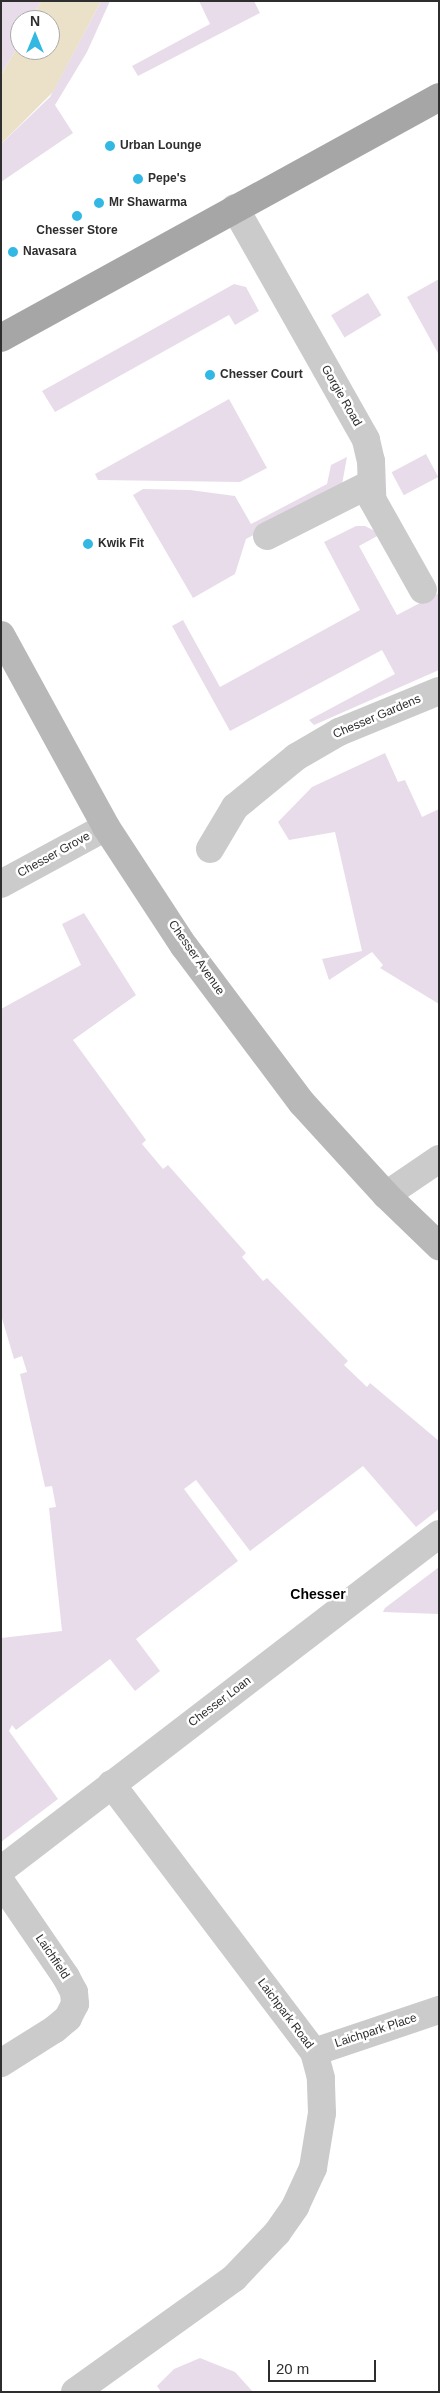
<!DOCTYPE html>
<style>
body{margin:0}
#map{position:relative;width:440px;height:2393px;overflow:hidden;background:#fff;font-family:Arial,sans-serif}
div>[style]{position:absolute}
.green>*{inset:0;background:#e8dceb;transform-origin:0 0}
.water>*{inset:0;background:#ebe1c8}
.street>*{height:28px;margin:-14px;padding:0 14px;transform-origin:14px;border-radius:14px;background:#cbcbcb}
.secondary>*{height:28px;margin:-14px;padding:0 14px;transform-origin:14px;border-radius:14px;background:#b8b8b8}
.primary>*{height:28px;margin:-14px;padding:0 14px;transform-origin:14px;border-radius:14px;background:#a6a6a6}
.dots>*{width:14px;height:14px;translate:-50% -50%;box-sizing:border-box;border:2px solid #fff;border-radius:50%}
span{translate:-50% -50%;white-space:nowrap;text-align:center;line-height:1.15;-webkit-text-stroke:5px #fff;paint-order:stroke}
.poi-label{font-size:12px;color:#2e2e2e;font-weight:700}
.left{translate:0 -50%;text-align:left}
.street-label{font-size:12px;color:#2e2e2e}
.neighbourhood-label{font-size:14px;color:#000;font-weight:700}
.frame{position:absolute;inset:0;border:2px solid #2e2e2e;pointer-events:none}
.north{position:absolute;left:10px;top:10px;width:50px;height:50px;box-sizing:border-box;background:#fff;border:1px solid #ababab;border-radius:50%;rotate:0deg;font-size:14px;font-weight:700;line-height:20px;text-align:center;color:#2e2e2e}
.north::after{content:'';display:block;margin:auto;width:18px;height:22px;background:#32b8e3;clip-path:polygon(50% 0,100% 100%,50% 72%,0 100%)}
.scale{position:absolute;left:268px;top:2360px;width:108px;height:22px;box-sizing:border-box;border:2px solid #2e2e2e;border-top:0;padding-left:6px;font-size:15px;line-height:18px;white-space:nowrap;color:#2e2e2e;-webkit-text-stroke:4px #fff;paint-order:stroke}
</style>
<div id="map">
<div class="green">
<div style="clip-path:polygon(1px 1px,41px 1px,32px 20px,20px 20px,20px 43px,1px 75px)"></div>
<div style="clip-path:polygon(101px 1px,110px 1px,87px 52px,55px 105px,73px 133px,1px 182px,1px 144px,50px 97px)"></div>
<div style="clip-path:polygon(199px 1px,254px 1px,260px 13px,138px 76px,132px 66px,210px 24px)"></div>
<div style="clip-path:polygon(439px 279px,439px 355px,407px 297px)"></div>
<div style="clip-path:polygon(234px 284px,246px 287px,259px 311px,235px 325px,229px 315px,55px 412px,42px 391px)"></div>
<div style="left:368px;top:293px;width:26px;height:43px;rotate:59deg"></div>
<div style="clip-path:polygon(229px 399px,267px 468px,240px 482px,98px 480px,95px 474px)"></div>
<div style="left:426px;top:454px;width:26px;height:39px;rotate:62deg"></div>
<div style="clip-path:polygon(347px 457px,341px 490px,246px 539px,235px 574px,193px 598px,133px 495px,143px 489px,190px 490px,235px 496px,251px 524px,327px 484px,331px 465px)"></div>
<div style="clip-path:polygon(356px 526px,365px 526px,381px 534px,359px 546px,397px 615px,439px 593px,439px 670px,314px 725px,309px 720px,395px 674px,382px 650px,230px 731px,172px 626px,183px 620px,220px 687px,360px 610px,324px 542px)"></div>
<div style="clip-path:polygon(385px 753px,398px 782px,405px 780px,422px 817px,439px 809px,439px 1004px,380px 968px,383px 965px,372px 952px,329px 980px,322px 959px,362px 951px,335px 832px,289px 840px,278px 822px,312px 787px)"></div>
<div style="clip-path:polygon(84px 913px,136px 995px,73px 1040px,146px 1140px,142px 1144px,163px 1169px,168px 1165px,246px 1253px,242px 1257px,263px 1281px,267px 1278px,348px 1361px,344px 1365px,367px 1387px,370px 1383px,439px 1441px,439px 1509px,416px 1527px,363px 1466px,250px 1551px,196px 1480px,184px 1489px,238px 1561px,136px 1639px,160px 1671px,135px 1691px,110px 1659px,16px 1730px,12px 1725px,9px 1731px,58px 1799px,1px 1842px,1px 1638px,62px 1631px,49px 1508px,56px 1507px,52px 1486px,45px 1487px,20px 1374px,27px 1372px,22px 1356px,14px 1359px,1px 1315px,1px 1009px,81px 965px,62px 924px)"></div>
<div style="clip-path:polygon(439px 1567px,439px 1614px,383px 1612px,385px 1608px)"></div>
<div style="clip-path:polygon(200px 2358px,235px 2372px,253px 2392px,161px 2392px,157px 2386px,174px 2369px)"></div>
</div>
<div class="water">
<div style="clip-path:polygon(41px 1px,101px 1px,53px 92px,1px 144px,1px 75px,20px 43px,20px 50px,50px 50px,50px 20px,32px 20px)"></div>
</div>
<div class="street">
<div style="left:235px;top:208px;width:266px;rotate:60.5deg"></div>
<div style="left:366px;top:440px;width:22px;rotate:77deg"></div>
<div style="left:371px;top:461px;width:38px;rotate:88deg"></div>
<div style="left:372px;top:499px;width:104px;rotate:60.7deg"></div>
<div style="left:267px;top:536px;width:115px;rotate:-26.8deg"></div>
<div style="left:210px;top:849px;width:49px;rotate:-59.2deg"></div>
<div style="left:235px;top:807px;width:79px;rotate:-39.3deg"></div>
<div style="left:296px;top:757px;width:50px;rotate:-30.2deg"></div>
<div style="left:339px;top:732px;width:108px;rotate:-22.3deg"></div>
<div style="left:1px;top:884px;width:119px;rotate:-28.5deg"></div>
<div style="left:386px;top:1195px;width:64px;rotate:-34.2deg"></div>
<div style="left:1px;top:1870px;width:552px;rotate:-37.49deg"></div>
<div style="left:1px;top:1882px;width:115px;rotate:55.6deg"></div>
<div style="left:66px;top:1977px;width:17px;rotate:62deg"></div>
<div style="left:74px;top:1992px;width:12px;rotate:85deg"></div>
<div style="left:75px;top:2004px;width:16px;rotate:117deg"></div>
<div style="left:68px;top:2018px;width:17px;rotate:140deg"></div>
<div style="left:55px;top:2029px;width:64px;rotate:147.8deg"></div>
<div style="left:314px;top:2052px;width:132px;rotate:-18.6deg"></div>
<div style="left:75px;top:2392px;width:196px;rotate:-35.6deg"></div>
<div style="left:234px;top:2278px;width:62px;rotate:-46.3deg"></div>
<div style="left:277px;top:2233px;width:32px;rotate:-55deg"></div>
<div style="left:295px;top:2207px;width:43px;rotate:-65.2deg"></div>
<div style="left:313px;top:2168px;width:56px;rotate:-80.7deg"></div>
<div style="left:322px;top:2113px;width:35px;rotate:-92deg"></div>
<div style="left:321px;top:2078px;width:27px;rotate:-105deg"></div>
<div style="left:314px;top:2052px;width:336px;rotate:-127.1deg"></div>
</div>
<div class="secondary">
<div style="left:1px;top:635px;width:219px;rotate:61.3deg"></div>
<div style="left:106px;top:827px;width:142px;rotate:56.8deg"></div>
<div style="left:184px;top:946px;width:196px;rotate:53.1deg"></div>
<div style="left:302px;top:1103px;width:125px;rotate:47.6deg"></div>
<div style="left:386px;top:1195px;width:74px;rotate:43.9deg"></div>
</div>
<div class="primary">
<div style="left:1px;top:338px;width:500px;rotate:-28.8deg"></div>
</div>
<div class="dots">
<div style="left:110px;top:146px;background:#32b8e3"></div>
<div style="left:138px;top:179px;background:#32b8e3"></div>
<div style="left:99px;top:203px;background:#32b8e3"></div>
<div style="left:77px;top:216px;background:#32b8e3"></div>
<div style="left:13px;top:252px;background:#32b8e3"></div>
<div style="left:210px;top:375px;background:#32b8e3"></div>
<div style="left:88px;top:544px;background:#32b8e3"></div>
</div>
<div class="poi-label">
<span class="left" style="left:120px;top:146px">Urban Lounge</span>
<span class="left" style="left:148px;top:179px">Pepe's</span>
<span class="left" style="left:109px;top:203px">Mr Shawarma</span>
<span style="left:77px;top:231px">Chesser Store</span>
<span class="left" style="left:23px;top:252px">Navasara</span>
<span class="left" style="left:220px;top:375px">Chesser Court</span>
<span class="left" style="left:98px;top:544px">Kwik Fit</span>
</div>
<div class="street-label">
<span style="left:341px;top:396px;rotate:60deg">Gorgie Road</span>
<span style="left:377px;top:717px;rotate:-23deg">Chesser Gardens</span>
<span style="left:54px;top:855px;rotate:-29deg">Chesser Grove</span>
<span style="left:196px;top:958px;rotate:55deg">Chesser Avenue</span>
<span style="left:220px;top:1702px;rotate:-37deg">Chesser Loan</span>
<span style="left:52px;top:1957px;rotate:56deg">Laichfield</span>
<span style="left:285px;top:2014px;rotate:53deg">Laichpark Road</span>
<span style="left:376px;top:2031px;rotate:-18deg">Laichpark Place</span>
</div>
<div class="neighbourhood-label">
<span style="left:318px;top:1594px">Chesser</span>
</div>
<div class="frame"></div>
<div class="north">N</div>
<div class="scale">20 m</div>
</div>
